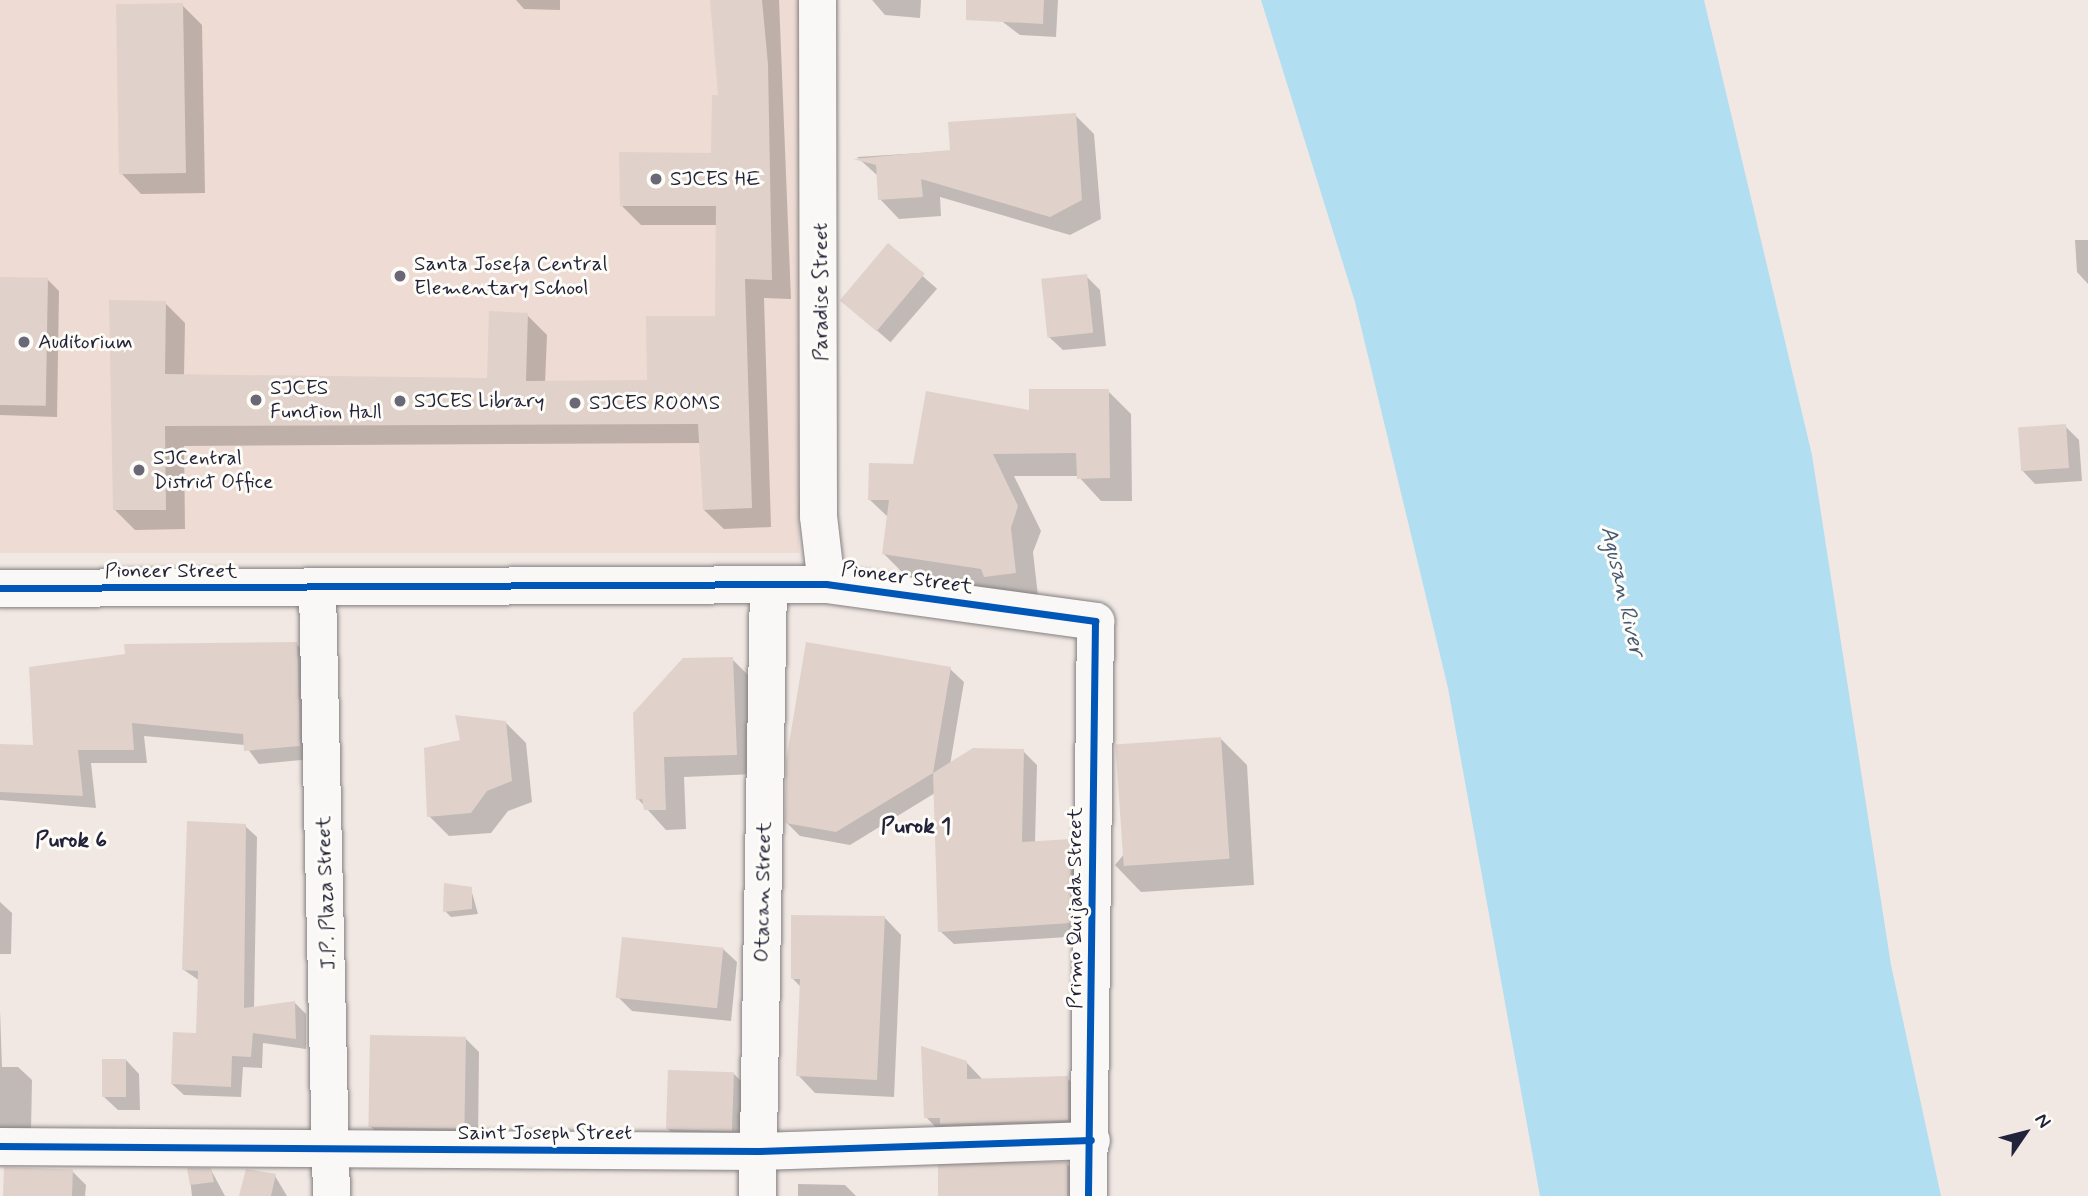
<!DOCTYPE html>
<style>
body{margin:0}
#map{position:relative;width:2088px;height:1196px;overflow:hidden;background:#f1e8e3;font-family:Mynerve,sans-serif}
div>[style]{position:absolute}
.built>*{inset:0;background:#eedbd3;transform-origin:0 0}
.water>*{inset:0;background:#b2def2}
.shadow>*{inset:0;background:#0003;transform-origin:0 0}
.building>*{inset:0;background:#e0d1cb;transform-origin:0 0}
.roads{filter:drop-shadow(0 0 2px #848082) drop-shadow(0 0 2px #848082)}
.minor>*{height:37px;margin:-18.5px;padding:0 18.5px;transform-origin:18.5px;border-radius:18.5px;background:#faf8f6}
.cycleway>*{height:7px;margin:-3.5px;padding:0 3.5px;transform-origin:3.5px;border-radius:3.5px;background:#0057b8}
.dots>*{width:19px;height:19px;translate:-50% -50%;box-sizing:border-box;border:4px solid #fdfcf7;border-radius:50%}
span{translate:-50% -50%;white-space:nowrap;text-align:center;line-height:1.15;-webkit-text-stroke:6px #fdfcf7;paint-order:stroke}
.poi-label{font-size:21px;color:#22223b}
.left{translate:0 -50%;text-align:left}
.street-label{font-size:21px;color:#22223b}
.water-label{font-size:23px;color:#455974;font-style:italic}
.neighbourhood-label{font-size:23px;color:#22223b;font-weight:700}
.north{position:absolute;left:1990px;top:1098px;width:70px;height:70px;-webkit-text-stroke:5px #fdfcf7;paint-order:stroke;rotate:55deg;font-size:19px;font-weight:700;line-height:28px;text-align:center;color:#22223b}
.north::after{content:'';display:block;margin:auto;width:24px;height:32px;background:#22223b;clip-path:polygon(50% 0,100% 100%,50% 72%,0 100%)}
</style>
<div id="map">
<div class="built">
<div style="left:0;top:0;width:799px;height:553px"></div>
</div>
<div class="water">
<div style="clip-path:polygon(1261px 0,1704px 0,1812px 455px,1891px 965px,1941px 1196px,1540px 1196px,1448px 688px,1355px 302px)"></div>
</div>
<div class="shadow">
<div style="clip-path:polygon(516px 0,560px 0,560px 10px,524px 9px)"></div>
<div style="clip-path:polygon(713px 0,779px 0,791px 299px,764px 298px,771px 527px,724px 529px,704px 510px,701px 443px,184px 446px,185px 529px,135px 530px,115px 510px,165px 303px,185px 323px,184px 376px,489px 380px,527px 315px,547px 335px,545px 383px,649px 382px,717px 317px,718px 225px,641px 225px,621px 205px,713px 155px,720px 97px)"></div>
<div style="clip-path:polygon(872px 0,921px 0,920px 18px,885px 15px)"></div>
<div style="clip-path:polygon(974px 0,1058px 0,1056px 37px,1020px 35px)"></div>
<div style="clip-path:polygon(182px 5px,202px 25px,205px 193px,141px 194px,121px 173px)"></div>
<div style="clip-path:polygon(1075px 115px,1094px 134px,1101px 219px,1070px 235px,940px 197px,941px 216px,899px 219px,880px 199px,878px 176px,857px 157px,952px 151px)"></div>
<div style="clip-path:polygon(2075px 240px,2088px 240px,2088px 284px,2077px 272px)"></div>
<div style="left:888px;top:246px;width:65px;height:71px;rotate:41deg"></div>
<div style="clip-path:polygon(1086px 276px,1100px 290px,1106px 346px,1063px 350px,1049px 337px)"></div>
<div style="clip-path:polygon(0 279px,48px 280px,59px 291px,57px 417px,0 415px)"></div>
<div style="clip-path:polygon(1108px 391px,1131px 414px,1132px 501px,1101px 501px,1078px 476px,1014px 476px,1041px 531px,1033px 552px,1038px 596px,907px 577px,884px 554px,889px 518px,870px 500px,914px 466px,1030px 412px)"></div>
<div style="clip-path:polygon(2065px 426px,2079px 440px,2082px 481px,2035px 484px,2022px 470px)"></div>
<div style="clip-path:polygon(296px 644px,310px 657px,312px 759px,259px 764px,245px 745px,144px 736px,147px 763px,91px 763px,96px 808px,0 800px,0 746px,34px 747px)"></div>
<div style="clip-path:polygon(732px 659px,752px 679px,756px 774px,684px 777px,686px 829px,666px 830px,638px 799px,635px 714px)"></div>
<div style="clip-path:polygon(950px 669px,964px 682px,950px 765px,1023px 751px,1037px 765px,1035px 843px,1071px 841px,1084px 855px,1083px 936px,954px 944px,940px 931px,935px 793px,850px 845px,800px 836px,787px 823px)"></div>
<div style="clip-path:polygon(506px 723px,526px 743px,532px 802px,508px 811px,491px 833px,449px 836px,429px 816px,462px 741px)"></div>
<div style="clip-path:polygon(1220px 738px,1247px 765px,1254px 885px,1141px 892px,1115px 865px)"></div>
<div style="clip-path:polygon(245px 826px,257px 837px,254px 1008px,295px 1003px,306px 1014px,306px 1049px,263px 1043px,262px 1068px,243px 1067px,241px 1097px,184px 1095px,172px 1084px,198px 1035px,200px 981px,184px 970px)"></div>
<div style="clip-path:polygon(471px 889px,478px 914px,451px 917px,445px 911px)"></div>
<div style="clip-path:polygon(0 902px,12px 913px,11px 954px,0 954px)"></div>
<div style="clip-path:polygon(884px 917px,901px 935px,894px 1097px,815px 1093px,798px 1075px,802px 988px,793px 979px)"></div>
<div style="clip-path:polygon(723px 949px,737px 962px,731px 1021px,632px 1011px,618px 997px)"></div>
<div style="clip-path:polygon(0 1010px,2px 1067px,18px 1067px,32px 1080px,31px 1131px,0 1131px)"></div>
<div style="clip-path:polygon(465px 1038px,479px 1052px,478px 1141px,384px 1140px,371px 1127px)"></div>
<div style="clip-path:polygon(126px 1060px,139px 1074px,140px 1110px,118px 1110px,104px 1097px)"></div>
<div style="clip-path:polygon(966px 1062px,984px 1081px,1067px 1078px,1085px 1095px,1085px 1137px,943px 1135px,926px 1117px)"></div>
<div style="clip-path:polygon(734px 1074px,747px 1087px,745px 1143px,681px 1142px,668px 1129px)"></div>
<div style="clip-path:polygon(1067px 1164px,1080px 1177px,1080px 1196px,939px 1196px)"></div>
<div style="clip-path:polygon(189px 1170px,211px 1170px,225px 1196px,192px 1196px)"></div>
<div style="clip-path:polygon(72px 1171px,86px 1185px,85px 1196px,4px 1196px)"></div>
<div style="clip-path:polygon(275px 1176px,287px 1196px,240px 1196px)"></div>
<div style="clip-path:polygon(798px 1184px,845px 1185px,856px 1196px,798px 1196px)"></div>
</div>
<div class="building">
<div style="clip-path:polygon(710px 0,762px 0,768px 64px,772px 280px,745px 279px,752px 508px,703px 510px,698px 424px,165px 426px,166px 510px,113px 510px,109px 300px,166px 301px,165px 374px,487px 378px,489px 311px,528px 313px,526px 381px,647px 380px,646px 316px,715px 316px,716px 206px,620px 206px,619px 152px,711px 153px,712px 95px,718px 95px)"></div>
<div style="clip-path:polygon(966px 0,1044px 0,1043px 24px,966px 20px)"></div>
<div style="left:183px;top:3px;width:170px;height:67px;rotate:89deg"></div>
<div style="clip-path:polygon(1076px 113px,1082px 200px,1050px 217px,921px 179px,923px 197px,878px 200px,876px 165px,853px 159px,950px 150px,948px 122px)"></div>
<div style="left:888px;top:243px;width:48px;height:75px;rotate:40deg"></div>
<div style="left:1087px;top:274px;width:59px;height:46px;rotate:84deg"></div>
<div style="left:0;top:277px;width:48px;height:128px;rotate:1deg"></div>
<div style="clip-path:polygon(1029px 389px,1109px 389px,1110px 478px,1077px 479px,1076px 453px,993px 454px,1018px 506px,1011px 528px,1016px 573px,984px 577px,981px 569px,882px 554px,889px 500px,868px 500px,869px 463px,913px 464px,926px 391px,1029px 410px)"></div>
<div style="left:2066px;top:424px;width:44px;height:48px;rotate:86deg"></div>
<div style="clip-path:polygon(297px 642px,300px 746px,244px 751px,243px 734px,132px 723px,134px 750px,78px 750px,83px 796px,0 792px,0 744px,33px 745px,29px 667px,125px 654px,124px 644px)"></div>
<div style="clip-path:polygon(806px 642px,951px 667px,933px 773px,836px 832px,785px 823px,786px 761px)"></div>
<div style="clip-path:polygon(733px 657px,737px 755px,664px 757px,666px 810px,644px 810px,642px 799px,636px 800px,633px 713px,683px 658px)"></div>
<div style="clip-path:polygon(455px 715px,506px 721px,512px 781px,487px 791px,471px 813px,427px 817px,424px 748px,460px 740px)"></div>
<div style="left:1221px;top:737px;width:122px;height:106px;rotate:86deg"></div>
<div style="clip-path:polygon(973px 748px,1024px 749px,1022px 842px,1071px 839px,1070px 923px,938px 932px,933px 773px)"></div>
<div style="clip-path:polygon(187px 821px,246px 824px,244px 1008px,295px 1001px,296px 1039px,253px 1033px,251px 1057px,232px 1056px,231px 1087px,171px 1084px,173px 1032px,196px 1033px,198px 971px,182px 970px)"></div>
<div style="clip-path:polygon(444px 883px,472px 887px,472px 909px,443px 912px)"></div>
<div style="clip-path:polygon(791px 915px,885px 916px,877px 1080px,796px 1076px,800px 979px,791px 979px)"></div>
<div style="left:622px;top:937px;width:102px;height:61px;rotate:6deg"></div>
<div style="left:370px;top:1035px;width:96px;height:92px;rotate:1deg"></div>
<div style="clip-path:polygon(921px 1046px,967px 1061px,967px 1079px,1068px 1076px,1068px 1120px,940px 1124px,940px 1118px,924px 1118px)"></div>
<div style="left:102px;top:1059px;width:24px;height:38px"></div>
<div style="left:668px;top:1070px;width:66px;height:59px;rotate:2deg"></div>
<div style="left:1067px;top:1162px;width:34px;height:129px;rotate:90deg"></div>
<div style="left:4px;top:1167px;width:69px;height:29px;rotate:2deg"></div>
<div style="clip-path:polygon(187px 1168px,211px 1168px,214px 1182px,190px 1185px)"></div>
<div style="clip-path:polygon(246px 1169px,276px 1174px,271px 1196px,239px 1196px)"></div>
</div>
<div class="roads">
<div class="minor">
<div style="left:817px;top:0;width:516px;rotate:89.89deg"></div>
<div style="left:818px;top:516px;width:68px;rotate:83.3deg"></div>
<div style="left:0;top:588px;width:826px;rotate:-0.28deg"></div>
<div style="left:826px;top:584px;width:272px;rotate:7.8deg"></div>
<div style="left:1095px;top:621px;width:575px;rotate:90.7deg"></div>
<div style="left:317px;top:590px;width:606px;rotate:88.68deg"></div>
<div style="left:0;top:1146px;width:759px;rotate:0.38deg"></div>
<div style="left:759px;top:1151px;width:332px;rotate:-1.9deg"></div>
<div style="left:757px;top:1196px;width:609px;rotate:-88.97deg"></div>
</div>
</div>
<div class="cycleway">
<div style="left:0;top:588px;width:826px;rotate:-0.28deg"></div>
<div style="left:826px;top:584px;width:272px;rotate:7.8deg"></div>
<div style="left:1095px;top:621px;width:575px;rotate:90.7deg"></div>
<div style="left:0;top:1146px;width:759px;rotate:0.38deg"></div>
<div style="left:759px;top:1151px;width:332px;rotate:-1.9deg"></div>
</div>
<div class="dots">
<div style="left:656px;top:179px;background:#6a6776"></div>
<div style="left:400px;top:276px;background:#6a6776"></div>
<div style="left:24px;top:342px;background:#6a6776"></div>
<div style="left:256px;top:400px;background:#6a6776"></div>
<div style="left:400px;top:401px;background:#6a6776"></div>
<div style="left:575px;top:403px;background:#6a6776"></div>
<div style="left:139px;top:470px;background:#6a6776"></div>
</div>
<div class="poi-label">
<span class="left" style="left:670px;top:179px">SJCES HE</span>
<span class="left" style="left:414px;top:276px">Santa Josefa Central<br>Elementary School</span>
<span class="left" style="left:38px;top:342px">Auditorium</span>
<span class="left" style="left:270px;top:400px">SJCES<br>Function Hall</span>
<span class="left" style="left:414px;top:401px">SJCES Library</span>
<span class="left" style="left:589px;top:403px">SJCES ROOMS</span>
<span class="left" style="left:153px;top:470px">SJCentral<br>District Office</span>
</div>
<div class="street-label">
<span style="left:821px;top:292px;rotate:-90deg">Paradise Street</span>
<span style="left:171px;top:571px">Pioneer Street</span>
<span style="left:907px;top:578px;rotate:8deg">Pioneer Street</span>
<span style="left:763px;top:892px;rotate:-89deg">Otacan Street</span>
<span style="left:326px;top:893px;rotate:-92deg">J.P. Plaza Street</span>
<span style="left:1075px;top:908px;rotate:-90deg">Primo Quijada Street</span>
<span style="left:545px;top:1133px">Saint Joseph Street</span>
</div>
<div class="water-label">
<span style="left:1622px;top:591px;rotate:77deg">Agusan River</span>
</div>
<div class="neighbourhood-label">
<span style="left:916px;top:827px">Purok 1</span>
<span style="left:71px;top:841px">Purok 6</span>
</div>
<div class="north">N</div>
</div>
